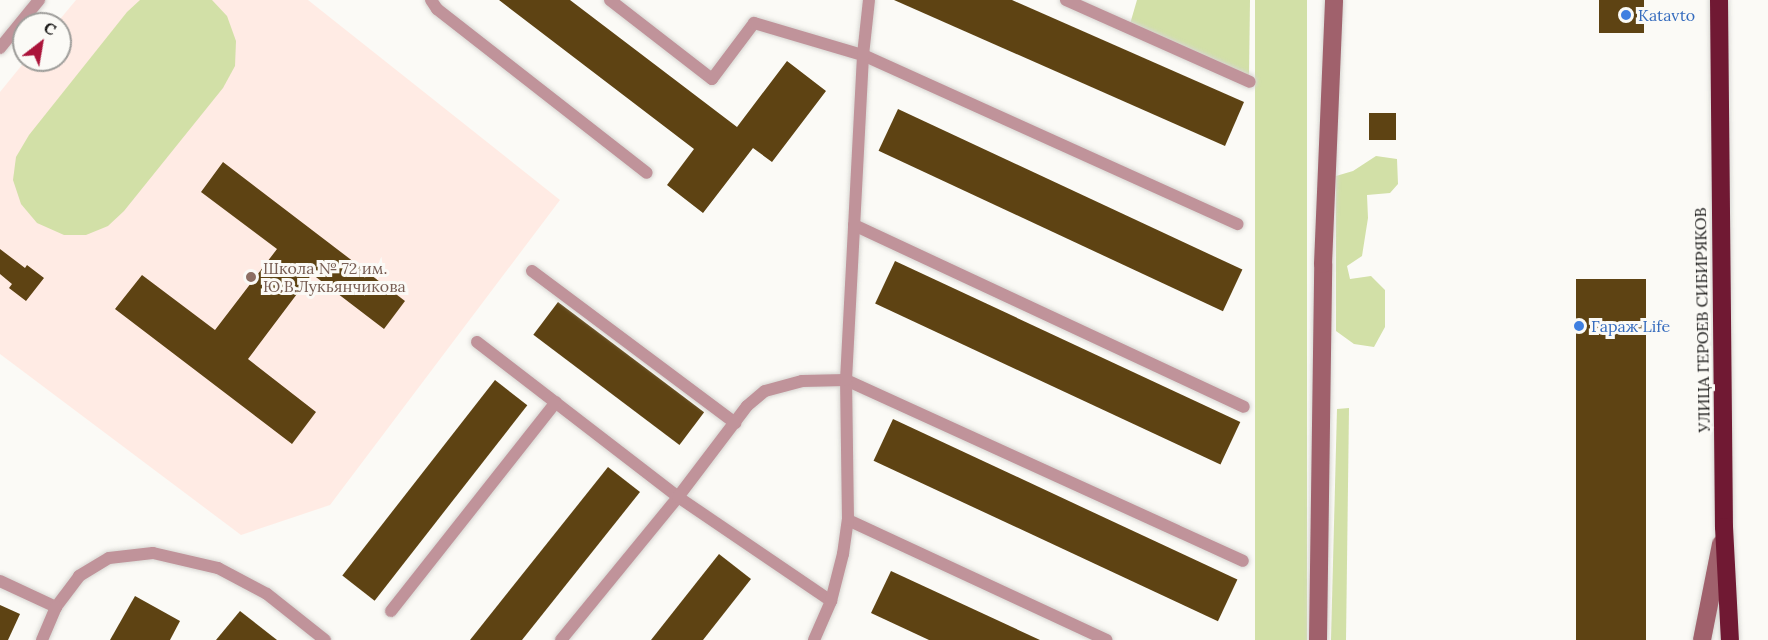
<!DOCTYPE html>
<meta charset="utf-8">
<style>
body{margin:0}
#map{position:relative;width:1768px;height:640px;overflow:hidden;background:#fbfaf6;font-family:Lora,serif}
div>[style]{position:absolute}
.education>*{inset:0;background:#ffebe4}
.green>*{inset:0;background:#d2e0a7;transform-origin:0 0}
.building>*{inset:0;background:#5e4313;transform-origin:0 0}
.roads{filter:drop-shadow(0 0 2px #d6d5d1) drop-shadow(0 0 2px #d6d5d1)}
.lane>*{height:12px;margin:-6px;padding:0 6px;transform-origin:6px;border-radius:6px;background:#c0939a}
.secondary>*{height:18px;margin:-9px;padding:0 9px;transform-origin:9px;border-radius:9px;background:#a0616c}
.highway>*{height:18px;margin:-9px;padding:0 9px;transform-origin:9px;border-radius:9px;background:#701933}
.dots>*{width:16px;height:16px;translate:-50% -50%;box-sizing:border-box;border:3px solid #fbfaf6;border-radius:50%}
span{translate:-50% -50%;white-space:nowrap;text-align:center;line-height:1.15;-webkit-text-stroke:6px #fbfaf6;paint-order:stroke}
.shop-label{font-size:16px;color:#366cbe}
.left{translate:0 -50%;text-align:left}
.education-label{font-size:16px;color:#785e54}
.street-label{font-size:16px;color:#121110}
.north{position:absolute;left:12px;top:12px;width:60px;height:60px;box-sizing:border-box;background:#fbfaf6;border:2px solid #9e9d9a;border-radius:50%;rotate:31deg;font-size:16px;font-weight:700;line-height:24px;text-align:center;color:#121110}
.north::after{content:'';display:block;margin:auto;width:21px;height:27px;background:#ab143a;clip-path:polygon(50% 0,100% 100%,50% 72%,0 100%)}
</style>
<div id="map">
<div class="education">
<div style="clip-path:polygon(76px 0,308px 0,560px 200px,330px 505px,241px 535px,0 354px,0 92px,26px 60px,60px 60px,60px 24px,56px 24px)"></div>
</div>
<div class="green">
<div style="clip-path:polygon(140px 0,212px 0,227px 16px,236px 41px,235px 66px,223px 88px,124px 211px,108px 226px,86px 235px,64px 235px,37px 223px,21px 204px,13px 180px,16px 157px,29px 135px,127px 12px)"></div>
<div style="clip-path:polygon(1137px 0,1250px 0,1249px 76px,1130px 24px)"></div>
<div style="left:1255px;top:0;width:52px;height:640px"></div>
<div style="clip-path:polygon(1376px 156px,1397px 159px,1398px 184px,1390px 193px,1367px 195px,1368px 218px,1362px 256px,1347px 266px,1350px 279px,1371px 276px,1385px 290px,1385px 327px,1374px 347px,1354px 344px,1336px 331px,1336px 176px,1353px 171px)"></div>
<div style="clip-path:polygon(1349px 408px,1346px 640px,1331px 640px,1337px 409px)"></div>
</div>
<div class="building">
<div style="clip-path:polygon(499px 0,570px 0,737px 127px,787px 61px,826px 91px,772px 162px,753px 148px,703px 213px,667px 185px,694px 149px)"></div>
<div style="clip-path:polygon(894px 0,1012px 0,1244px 102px,1225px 146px)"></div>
<div style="left:1599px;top:0;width:45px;height:33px"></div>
<div style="left:898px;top:109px;width:380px;height:46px;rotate:25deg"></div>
<div style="left:1369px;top:113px;width:27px;height:27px"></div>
<div style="clip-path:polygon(223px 162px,405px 301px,384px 329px,312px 274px,248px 359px,316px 412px,292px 444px,115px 309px,142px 275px,215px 330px,277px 249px,201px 192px)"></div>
<div style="clip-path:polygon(0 249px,25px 268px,27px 265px,44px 278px,26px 301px,9px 288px,12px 284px,0 274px)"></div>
<div style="left:895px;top:261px;width:381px;height:47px;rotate:25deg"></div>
<div style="left:1576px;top:279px;width:70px;height:361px"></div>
<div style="left:558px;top:302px;width:183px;height:41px;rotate:37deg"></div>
<div style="left:495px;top:380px;width:41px;height:248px;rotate:38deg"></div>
<div style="left:893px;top:419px;width:380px;height:46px;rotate:25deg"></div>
<div style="clip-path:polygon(608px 467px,640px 492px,522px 640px,470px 640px)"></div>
<div style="clip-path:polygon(719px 554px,751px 579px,703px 640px,651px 640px)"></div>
<div style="clip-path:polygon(891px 571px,1040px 640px,929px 640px,871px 613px)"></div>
<div style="clip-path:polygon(135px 596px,180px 621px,170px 640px,110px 640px)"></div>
<div style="clip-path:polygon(0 605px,20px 614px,8px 640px,0 640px)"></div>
<div style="clip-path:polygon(240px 611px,277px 640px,216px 640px)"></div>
</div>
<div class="roads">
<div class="lane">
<div style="left:431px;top:0;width:11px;rotate:56deg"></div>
<div style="left:437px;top:9px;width:266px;rotate:38deg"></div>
<div style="left:610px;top:0;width:129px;rotate:37.8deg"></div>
<div style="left:712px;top:79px;width:70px;rotate:-53.1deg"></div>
<div style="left:754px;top:23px;width:114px;rotate:16.4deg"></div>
<div style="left:863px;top:55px;width:411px;rotate:24.3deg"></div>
<div style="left:1066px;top:0;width:201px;rotate:24deg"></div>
<div style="left:0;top:48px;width:62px;rotate:-50.9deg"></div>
<div style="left:854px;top:225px;width:430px;rotate:25deg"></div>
<div style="left:532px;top:271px;width:254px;rotate:36.8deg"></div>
<div style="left:477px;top:342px;width:254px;rotate:37.6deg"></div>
<div style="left:678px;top:497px;width:185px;rotate:34.2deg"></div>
<div style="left:848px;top:520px;width:285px;rotate:24.9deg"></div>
<div style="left:0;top:581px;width:62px;rotate:24.9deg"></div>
<div style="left:56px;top:607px;width:39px;rotate:-53deg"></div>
<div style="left:79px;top:576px;width:35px;rotate:-31deg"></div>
<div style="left:109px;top:558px;width:44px;rotate:-6.5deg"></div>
<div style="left:153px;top:553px;width:67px;rotate:13deg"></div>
<div style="left:218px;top:568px;width:55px;rotate:28deg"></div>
<div style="left:267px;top:594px;width:74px;rotate:38.4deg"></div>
<div style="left:391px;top:611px;width:266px;rotate:-51.7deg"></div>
<div style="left:42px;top:640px;width:36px;rotate:-67deg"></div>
<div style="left:561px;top:640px;width:185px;rotate:-50.7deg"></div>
<div style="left:678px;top:497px;width:114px;rotate:-52.8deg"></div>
<div style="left:747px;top:406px;width:23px;rotate:-40deg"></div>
<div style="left:765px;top:391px;width:38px;rotate:-15deg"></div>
<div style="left:802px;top:381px;width:44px;rotate:-1.3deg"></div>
<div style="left:846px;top:380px;width:436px;rotate:24.5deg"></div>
<div style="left:814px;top:640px;width:43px;rotate:-66.4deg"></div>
<div style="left:831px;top:601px;width:49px;rotate:-75.7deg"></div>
<div style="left:843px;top:554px;width:34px;rotate:-82deg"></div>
<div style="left:848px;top:520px;width:140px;rotate:-90.8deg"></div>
<div style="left:846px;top:380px;width:325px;rotate:-87deg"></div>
<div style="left:863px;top:55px;width:55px;rotate:-83.8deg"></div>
</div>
<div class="secondary">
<div style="left:1318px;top:640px;width:376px;rotate:-89.2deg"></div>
<div style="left:1323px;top:264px;width:264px;rotate:-87.6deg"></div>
<div style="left:1702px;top:640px;width:98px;rotate:-78.8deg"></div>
</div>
<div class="highway">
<div style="left:1719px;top:0;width:527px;rotate:89.46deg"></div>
<div style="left:1724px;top:527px;width:113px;rotate:87deg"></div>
</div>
</div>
<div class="dots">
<div style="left:1626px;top:15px;background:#3f7fe0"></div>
<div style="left:251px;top:277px;background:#8d6e63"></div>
<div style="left:1579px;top:326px;background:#3f7fe0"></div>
</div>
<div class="shop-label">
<span class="left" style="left:1638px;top:15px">Katavto</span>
<span class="left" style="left:1591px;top:326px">Гараж Life</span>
</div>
<div class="education-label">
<span class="left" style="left:263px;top:277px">Школа № 72 им.<br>Ю.В.Лукьянчикова</span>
</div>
<div class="street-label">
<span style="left:1702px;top:320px;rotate:-91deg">УЛИЦА ГЕРОЕВ СИБИРЯКОВ</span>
</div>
<div class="north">С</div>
</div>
